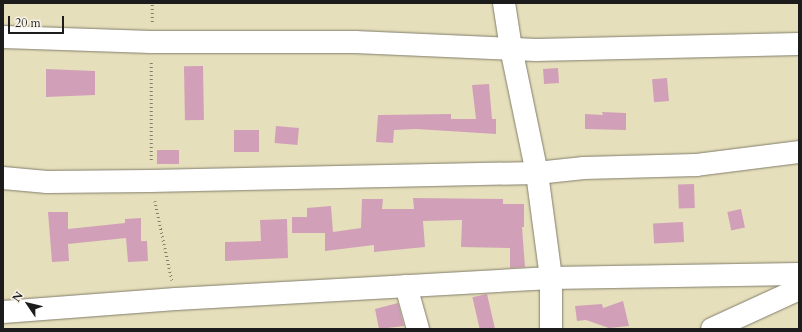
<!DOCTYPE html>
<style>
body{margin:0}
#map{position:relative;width:802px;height:332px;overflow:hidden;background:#e6dfbb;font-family:Cardo,serif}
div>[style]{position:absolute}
.building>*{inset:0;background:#d1a0b8;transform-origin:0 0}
.path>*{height:2.5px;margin-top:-1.25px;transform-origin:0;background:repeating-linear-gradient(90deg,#817e6c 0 1px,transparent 0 4px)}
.roads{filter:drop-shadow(0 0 1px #817e6c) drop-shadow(0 0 1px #817e6c)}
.minor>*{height:22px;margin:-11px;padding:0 11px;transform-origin:11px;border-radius:11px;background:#fff}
span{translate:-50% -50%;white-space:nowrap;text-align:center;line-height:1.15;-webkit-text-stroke:4px #f7f3e8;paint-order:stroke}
.frame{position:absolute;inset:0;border:4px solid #1c1c1c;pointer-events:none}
.north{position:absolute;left:8px;top:284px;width:40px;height:40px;-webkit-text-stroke:3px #f7f3e8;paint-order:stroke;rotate:305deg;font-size:11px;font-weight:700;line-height:16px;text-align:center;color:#1c1c1c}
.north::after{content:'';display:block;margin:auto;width:14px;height:18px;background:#1c1c1c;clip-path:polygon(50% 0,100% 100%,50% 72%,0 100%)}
.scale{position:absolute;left:8px;top:16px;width:56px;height:18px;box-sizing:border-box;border:2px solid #1c1c1c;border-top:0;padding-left:5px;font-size:12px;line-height:14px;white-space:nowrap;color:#1c1c1c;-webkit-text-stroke:3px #f7f3e8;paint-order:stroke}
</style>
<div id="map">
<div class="building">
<div style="left:203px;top:66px;width:54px;height:19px;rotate:89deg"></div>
<div style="left:558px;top:68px;width:15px;height:15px;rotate:86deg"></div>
<div style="clip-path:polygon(46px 69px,95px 71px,95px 95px,46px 97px)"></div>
<div style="left:667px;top:78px;width:23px;height:15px;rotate:85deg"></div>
<div style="clip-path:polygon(489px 84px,492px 119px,496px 119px,496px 134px,416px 129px,394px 130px,393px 143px,376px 142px,378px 115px,451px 114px,451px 119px,476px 119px,472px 85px)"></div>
<div style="clip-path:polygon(602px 112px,626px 113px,626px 130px,585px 129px,585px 114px,603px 115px)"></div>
<div style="left:276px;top:126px;width:23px;height:17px;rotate:5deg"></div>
<div style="left:234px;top:130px;width:25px;height:22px"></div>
<div style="left:179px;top:150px;width:14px;height:22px;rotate:90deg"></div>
<div style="left:694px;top:184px;width:24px;height:16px;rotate:88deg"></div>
<div style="clip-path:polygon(413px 198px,503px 199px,503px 204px,524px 204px,524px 227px,522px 227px,525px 267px,510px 268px,510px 248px,461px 247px,462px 220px,423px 221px,425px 247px,374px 252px,374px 245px,325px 251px,325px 233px,292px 233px,292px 217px,307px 217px,307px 208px,331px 206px,333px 232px,361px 228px,362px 199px,383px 199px,382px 209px,414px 209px)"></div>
<div style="left:741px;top:209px;width:19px;height:14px;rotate:78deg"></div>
<div style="clip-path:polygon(48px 212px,68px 212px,68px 229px,125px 223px,125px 219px,141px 218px,141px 241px,147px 241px,148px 261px,128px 262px,126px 238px,68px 244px,69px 261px,52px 262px)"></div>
<div style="clip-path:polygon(287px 219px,288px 258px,225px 261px,225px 242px,261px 241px,260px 220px)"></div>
<div style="left:683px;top:222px;width:20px;height:30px;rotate:87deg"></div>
<div style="left:487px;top:294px;width:36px;height:15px;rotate:77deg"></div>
<div style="clip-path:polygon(623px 301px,629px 326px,609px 328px,586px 320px,577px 321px,575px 306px,602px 304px,603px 308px)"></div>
<div style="clip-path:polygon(398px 303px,404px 326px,379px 329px,375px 309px)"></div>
</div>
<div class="path">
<div style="left:152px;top:22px;width:19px;rotate:-90deg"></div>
<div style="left:151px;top:160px;width:99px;rotate:-90deg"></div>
<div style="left:155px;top:201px;width:81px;rotate:77.9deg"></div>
</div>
<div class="roads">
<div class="minor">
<div style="left:504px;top:3px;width:46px;rotate:81.2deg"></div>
<div style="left:511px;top:48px;width:128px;rotate:78.3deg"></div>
<div style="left:537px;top:173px;width:106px;rotate:82.4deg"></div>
<div style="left:551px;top:278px;width:51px;rotate:90deg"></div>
<div style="left:3px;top:37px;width:148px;rotate:1.9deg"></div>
<div style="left:151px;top:42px;width:204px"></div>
<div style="left:355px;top:42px;width:181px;rotate:2.5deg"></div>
<div style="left:536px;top:50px;width:263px;rotate:-1.3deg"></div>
<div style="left:3px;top:178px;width:44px;rotate:5.2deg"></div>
<div style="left:47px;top:182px;width:103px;rotate:-0.6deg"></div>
<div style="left:150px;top:181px;width:387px;rotate:-1.2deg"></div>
<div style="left:537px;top:173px;width:47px;rotate:-6.1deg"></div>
<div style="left:584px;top:168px;width:112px;rotate:-1.5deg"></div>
<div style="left:696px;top:165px;width:104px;rotate:-7.2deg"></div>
<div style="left:406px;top:286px;width:45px;rotate:74.4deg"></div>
<div style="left:3px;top:312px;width:173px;rotate:-4.3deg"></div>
<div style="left:176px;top:299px;width:376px;rotate:-3.2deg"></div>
<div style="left:551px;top:278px;width:248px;rotate:-0.9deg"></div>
<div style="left:712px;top:329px;width:96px;rotate:-24.7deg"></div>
</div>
</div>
<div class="frame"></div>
<div class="north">N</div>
<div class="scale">20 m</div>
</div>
